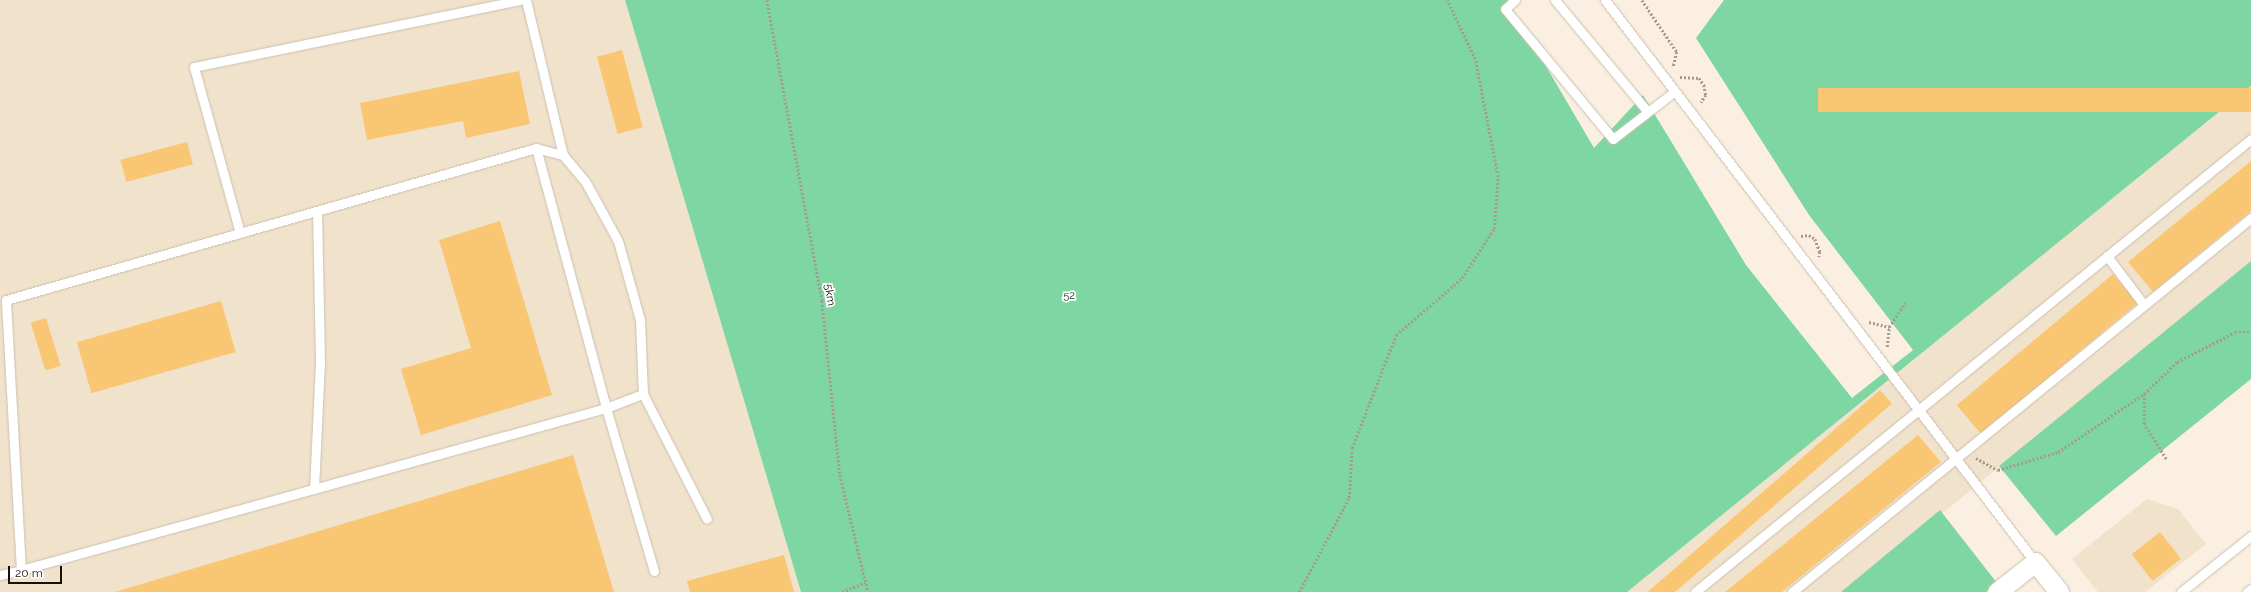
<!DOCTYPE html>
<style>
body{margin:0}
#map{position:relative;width:2251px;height:592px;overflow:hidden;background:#faefe0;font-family:Raleway,sans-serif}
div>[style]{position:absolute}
.built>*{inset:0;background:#f1e2cc}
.green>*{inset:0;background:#7ed6a2}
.building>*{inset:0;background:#f9c774;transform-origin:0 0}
.path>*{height:2.5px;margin-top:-1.25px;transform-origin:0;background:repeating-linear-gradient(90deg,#a49c91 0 2px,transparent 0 4px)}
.roads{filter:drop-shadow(0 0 1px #cac0b1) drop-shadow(0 0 1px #cac0b1)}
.service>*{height:9px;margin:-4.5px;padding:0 4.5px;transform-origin:4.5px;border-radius:4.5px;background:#fff}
.minor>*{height:19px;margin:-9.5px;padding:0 9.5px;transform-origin:9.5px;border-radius:9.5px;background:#fff}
span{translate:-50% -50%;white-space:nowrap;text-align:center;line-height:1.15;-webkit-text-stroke:3.5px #fff;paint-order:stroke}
.street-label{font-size:11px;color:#14100b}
.park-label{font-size:11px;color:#103722}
.scale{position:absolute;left:8px;top:566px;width:54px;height:18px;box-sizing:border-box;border:2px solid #14100b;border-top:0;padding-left:5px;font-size:12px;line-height:14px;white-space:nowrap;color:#14100b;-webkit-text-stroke:3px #fff;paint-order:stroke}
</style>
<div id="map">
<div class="built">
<div style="clip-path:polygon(0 0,625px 0,801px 592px,0 592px)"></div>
<div style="clip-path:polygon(2251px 86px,2251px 261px,1846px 592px,1627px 592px)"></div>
<div style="clip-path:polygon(2147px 499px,2178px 509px,2206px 544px,2145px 592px,2098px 592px,2072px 559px)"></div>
</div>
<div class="green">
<div style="clip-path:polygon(625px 0,1507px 0,1594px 148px,1643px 95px,1746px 265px,1852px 398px,1913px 350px,1809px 215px,1696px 38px,1724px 0,2251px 0,2251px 86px,1627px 592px,801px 592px)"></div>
<div style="clip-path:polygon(2251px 261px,2251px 379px,2056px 536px,1999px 466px)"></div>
<div style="clip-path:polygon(1940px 510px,1997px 583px,1986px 592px,1841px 592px)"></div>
</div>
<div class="building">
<div style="left:622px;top:50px;width:80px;height:26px;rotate:75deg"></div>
<div style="clip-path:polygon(519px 71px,530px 124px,466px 138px,463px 121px,367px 140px,360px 103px)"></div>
<div style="left:2251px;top:88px;width:24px;height:433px;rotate:90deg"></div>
<div style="left:187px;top:142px;width:23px;height:69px;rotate:75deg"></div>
<div style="clip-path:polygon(2251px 161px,2251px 211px,2153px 292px,2128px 262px)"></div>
<div style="clip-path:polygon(500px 221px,552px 395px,421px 435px,401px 369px,471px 348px,439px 240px)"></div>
<div style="left:2113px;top:274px;width:38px;height:204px;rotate:50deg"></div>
<div style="left:221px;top:301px;width:53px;height:150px;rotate:74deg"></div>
<div style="left:46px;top:318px;width:50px;height:16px;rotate:73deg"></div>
<div style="left:1880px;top:390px;width:18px;height:321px;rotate:49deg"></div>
<div style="clip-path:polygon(1918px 435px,1941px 462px,1782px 592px,1725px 592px)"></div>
<div style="clip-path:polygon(573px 455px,614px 592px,115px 592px)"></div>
<div style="left:2160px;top:532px;width:34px;height:36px;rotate:52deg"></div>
<div style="clip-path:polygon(784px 555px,794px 592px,690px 592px,687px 581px)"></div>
</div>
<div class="path">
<div style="left:767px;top:0;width:306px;rotate:79.6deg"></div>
<div style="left:822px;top:301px;width:175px;rotate:84.1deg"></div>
<div style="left:840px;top:475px;width:120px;rotate:76.5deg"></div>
<div style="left:1642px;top:0;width:63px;rotate:56.1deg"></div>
<div style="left:1677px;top:52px;width:16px;rotate:104deg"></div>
<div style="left:1680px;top:77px;width:19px;rotate:3deg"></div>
<div style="left:1699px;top:78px;width:9px;rotate:54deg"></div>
<div style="left:1704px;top:85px;width:10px;rotate:79deg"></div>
<div style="left:1706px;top:95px;width:9px;rotate:122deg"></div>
<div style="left:1801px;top:236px;width:8px;rotate:-7deg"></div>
<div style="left:1809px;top:235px;width:7px;rotate:34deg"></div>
<div style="left:1815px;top:239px;width:14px;rotate:69deg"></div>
<div style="left:1820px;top:252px;width:5px;rotate:101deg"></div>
<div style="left:1869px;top:322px;width:21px;rotate:14deg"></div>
<div style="left:1887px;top:347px;width:20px;rotate:-84deg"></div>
<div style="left:1889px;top:327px;width:29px;rotate:-56deg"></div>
<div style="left:1976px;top:458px;width:25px;rotate:29deg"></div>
<div style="left:1998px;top:470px;width:63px;rotate:-16.7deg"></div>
<div style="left:2058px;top:452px;width:104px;rotate:-34deg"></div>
<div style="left:2166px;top:459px;width:41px;rotate:-122.2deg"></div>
<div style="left:2144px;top:424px;width:30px;rotate:-90deg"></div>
<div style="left:2144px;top:394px;width:46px;rotate:-44.1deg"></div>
<div style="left:2177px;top:362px;width:65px;rotate:-27.3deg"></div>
<div style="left:2235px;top:332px;width:16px"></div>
<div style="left:842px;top:592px;width:25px;rotate:-23deg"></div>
<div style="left:1299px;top:592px;width:106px;rotate:-62deg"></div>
<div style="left:1349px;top:498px;width:50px;rotate:-86.6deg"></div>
<div style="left:1352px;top:448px;width:121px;rotate:-68.7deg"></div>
<div style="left:1396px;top:335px;width:87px;rotate:-40.8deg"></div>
<div style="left:1462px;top:278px;width:59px;rotate:-56.9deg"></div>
<div style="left:1494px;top:229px;width:52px;rotate:-85.6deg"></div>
<div style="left:1498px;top:177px;width:120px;rotate:-101deg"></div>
<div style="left:1475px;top:59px;width:65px;rotate:-115.4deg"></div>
</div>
<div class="roads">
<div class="service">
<div style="left:526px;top:0;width:159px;rotate:76.6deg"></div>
<div style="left:1515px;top:0;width:13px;rotate:138deg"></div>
<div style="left:1505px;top:9px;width:169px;rotate:50.3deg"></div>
<div style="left:1613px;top:139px;width:78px;rotate:-37.7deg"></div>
<div style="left:1555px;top:0;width:144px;rotate:50.3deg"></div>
<div style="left:1605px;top:0;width:708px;rotate:52.58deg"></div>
<div style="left:536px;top:148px;width:28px;rotate:15deg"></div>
<div style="left:563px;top:155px;width:34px;rotate:50deg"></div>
<div style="left:585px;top:181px;width:68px;rotate:61.2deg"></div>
<div style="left:618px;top:241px;width:82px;rotate:74.4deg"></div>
<div style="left:640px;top:320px;width:74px;rotate:87.7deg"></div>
<div style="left:643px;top:394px;width:140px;rotate:62.9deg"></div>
<div style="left:240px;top:233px;width:172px;rotate:-105.5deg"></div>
<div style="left:194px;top:67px;width:333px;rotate:-11.6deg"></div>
<div style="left:2107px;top:256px;width:61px;rotate:52.9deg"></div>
<div style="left:314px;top:489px;width:125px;rotate:-87.3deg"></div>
<div style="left:320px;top:364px;width:153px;rotate:-91.1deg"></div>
<div style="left:21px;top:570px;width:607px;rotate:-15.48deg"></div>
<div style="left:606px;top:408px;width:170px;rotate:73.6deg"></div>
<div style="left:0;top:575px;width:22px;rotate:-13deg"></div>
<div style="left:21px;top:570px;width:270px;rotate:-93.2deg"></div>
<div style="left:6px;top:300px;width:551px;rotate:-16deg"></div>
<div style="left:536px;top:148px;width:269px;rotate:74.9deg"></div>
<div style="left:606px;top:408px;width:40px;rotate:-21deg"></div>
<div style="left:1695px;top:592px;width:717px;rotate:-39.17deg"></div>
<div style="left:1792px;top:592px;width:592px;rotate:-39.17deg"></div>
<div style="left:2181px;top:592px;width:90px;rotate:-38.7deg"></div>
<div style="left:2247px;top:592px;width:5px;rotate:-37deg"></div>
</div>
<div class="minor">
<div style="left:1997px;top:592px;width:48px;rotate:-38.3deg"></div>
<div style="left:2035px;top:562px;width:38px;rotate:51deg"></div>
</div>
</div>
<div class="street-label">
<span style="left:829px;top:295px;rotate:81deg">5km</span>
</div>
<div class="park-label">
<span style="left:1069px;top:296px">52</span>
</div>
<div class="scale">20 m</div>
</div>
